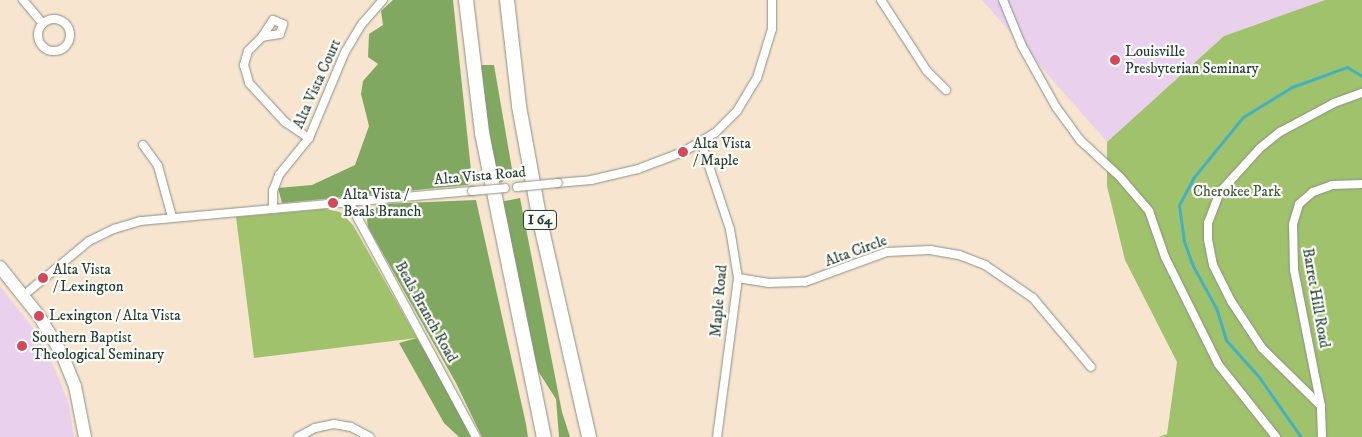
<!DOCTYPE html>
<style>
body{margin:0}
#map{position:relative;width:1362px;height:437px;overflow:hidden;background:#f7e5d0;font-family:"IM FELL DW Pica",serif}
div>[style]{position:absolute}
.built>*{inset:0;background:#e9d1ed}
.green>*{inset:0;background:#a0c26c}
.forest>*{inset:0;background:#80a860}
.stream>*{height:3px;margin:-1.5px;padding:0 1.5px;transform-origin:1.5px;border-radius:1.5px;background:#43b1c0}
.roads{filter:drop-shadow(0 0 1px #8b9182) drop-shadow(0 0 1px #8b9182)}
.street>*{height:8px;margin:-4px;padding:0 4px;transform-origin:4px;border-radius:4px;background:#fff}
.street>.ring{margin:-4px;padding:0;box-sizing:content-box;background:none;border:8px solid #fff;border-radius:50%}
.primary>*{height:12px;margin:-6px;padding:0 6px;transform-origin:6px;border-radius:6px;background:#fff}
.highway>*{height:14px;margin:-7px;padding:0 7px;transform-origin:7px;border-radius:7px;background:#fff}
.bridges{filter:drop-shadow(0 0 1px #8b9182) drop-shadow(0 0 1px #8b9182)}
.street-bridge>*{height:8px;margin:-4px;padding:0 4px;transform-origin:4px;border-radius:4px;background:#fff}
.dots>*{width:14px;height:14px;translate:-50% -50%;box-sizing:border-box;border:2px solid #fdfcf7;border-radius:50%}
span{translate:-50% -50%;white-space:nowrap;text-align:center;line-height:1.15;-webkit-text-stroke:4.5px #fdfcf7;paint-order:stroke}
.shield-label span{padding:1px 4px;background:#fdfcf7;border:1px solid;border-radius:4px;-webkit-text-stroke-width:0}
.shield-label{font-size:14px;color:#1f3d34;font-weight:700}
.poi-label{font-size:15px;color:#1f3d34}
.left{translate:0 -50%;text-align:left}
.street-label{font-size:15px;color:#1f3d34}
.park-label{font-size:15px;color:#3f5e42}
</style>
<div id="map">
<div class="built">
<div style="clip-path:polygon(982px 0,1325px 0,1224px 36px,1107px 142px)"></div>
<div style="clip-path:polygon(0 286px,33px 328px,53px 365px,69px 404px,74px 437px,0 437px)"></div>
</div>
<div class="green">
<div style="clip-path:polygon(1325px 0,1362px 0,1362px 437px,1158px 437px,1167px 434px,1177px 362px,1125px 260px,1107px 186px,1107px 142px,1224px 36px)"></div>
<div style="clip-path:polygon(325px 209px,340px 212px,353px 225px,417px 338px,254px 358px,236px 217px)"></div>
</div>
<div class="forest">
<div style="clip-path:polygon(393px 0,453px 0,472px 180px,468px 185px,282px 203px,278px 188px,312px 185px,355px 165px,369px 126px,361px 94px,363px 81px,378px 64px,368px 57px,369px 34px,383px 25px,381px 11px)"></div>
<div style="clip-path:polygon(479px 65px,494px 65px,513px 175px,502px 182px,497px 181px)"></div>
<div style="clip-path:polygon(520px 198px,562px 412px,570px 437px,559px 437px,556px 399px,538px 371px,500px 202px)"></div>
<div style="clip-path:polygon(476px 200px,526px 424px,528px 437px,482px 437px,456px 383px,368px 227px,367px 219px,372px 210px,382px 204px)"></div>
<div style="clip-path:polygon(417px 338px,443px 383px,471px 437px,459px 437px,444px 423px,399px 343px)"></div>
</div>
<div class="stream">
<div style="left:1301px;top:437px;width:73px;rotate:-125deg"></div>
<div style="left:1259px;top:377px;width:50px;rotate:-131.7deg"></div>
<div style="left:1226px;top:340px;width:34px;rotate:-107deg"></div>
<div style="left:1216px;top:308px;width:48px;rotate:-118.7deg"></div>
<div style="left:1193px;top:266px;width:27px;rotate:-110deg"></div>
<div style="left:1184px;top:241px;width:36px;rotate:-98deg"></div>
<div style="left:1179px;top:205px;width:32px;rotate:-62deg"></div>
<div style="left:1194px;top:177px;width:77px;rotate:-50.8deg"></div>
<div style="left:1243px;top:117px;width:57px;rotate:-31.5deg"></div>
<div style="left:1292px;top:87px;width:59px;rotate:-20deg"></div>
<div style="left:1347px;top:67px;width:17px;rotate:31deg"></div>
</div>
<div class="roads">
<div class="street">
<div style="left:23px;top:0;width:31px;rotate:50deg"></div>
<div style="left:881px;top:0;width:85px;rotate:57.1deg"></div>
<div style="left:927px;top:71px;width:27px;rotate:45deg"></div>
<div style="left:1003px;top:0;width:50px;rotate:67.6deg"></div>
<div style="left:1022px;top:46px;width:70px;rotate:60.9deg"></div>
<div style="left:1056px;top:107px;width:41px;rotate:54deg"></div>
<div style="left:1080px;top:140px;width:54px;rotate:42.8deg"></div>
<div style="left:1120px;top:177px;width:45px;rotate:49.5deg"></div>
<div style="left:1149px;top:211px;width:49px;rotate:70.8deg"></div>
<div style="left:1165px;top:257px;width:119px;rotate:63.6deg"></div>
<div style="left:1218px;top:364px;width:93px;rotate:51.5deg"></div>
<div class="ring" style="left:38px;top:19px;width:24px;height:24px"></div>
<div style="left:262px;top:37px;width:20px;rotate:-57deg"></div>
<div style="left:273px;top:20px;width:11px;rotate:22deg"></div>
<div style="left:283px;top:24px;width:10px;rotate:107deg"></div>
<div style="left:280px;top:34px;width:18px;rotate:171deg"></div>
<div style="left:262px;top:37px;width:20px;rotate:135deg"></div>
<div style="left:248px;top:51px;width:15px;rotate:106deg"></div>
<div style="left:244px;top:65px;width:19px;rotate:74deg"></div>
<div style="left:249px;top:83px;width:53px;rotate:47.3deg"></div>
<div style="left:285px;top:122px;width:29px;rotate:34deg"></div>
<div style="left:701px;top:142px;width:92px;rotate:71.6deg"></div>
<div style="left:730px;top:229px;width:50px;rotate:80.7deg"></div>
<div style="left:738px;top:278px;width:160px;rotate:97.5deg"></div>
<div style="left:143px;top:145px;width:26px;rotate:54deg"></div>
<div style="left:158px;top:166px;width:53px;rotate:74.6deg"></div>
<div style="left:558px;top:183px;width:33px;rotate:-5deg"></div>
<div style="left:591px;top:180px;width:48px;rotate:-13.2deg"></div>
<div style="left:638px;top:169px;width:48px;rotate:-20.7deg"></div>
<div style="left:683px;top:152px;width:37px;rotate:-31deg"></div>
<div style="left:715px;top:133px;width:31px;rotate:-45deg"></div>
<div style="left:737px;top:111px;width:39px;rotate:-59deg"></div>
<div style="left:757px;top:78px;width:51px;rotate:-73deg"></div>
<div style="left:772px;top:29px;width:29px;rotate:-90deg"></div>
<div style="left:349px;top:202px;width:267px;rotate:61.6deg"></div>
<div style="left:273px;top:209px;width:18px;rotate:-90deg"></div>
<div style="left:273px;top:191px;width:17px;rotate:-69deg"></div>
<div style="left:279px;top:175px;width:48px;rotate:-51deg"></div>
<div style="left:309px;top:138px;width:93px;rotate:-67.3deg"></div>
<div style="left:345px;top:52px;width:33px;rotate:-59deg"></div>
<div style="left:362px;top:24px;width:32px;rotate:-49deg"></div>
<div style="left:738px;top:278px;width:30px;rotate:9deg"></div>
<div style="left:768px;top:283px;width:37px;rotate:-2deg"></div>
<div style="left:805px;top:282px;width:87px;rotate:-20.1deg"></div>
<div style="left:887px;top:252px;width:43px;rotate:-2.7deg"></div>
<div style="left:930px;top:250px;width:29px;rotate:10deg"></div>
<div style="left:959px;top:255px;width:28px;rotate:21deg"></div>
<div style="left:985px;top:265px;width:58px;rotate:34.5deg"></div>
<div style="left:1033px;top:298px;width:90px;rotate:50deg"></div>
<div style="left:23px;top:296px;width:86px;rotate:-39.8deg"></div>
<div style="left:89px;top:241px;width:28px;rotate:-26deg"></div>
<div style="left:114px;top:229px;width:28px;rotate:-17deg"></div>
<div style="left:141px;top:221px;width:332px;rotate:-5.2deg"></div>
<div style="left:1321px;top:406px;width:83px;rotate:-135.5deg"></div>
<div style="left:1262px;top:348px;width:56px;rotate:-123.4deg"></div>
<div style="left:1231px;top:301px;width:40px;rotate:-116.6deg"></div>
<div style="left:1213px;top:265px;width:25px;rotate:-101deg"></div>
<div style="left:1208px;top:240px;width:17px;rotate:-90deg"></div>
<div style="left:1208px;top:223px;width:33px;rotate:-69deg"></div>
<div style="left:1220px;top:192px;width:59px;rotate:-47.7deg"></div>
<div style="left:1260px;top:148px;width:26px;rotate:-39deg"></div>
<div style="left:1280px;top:132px;width:61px;rotate:-28.2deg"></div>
<div style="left:1334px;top:103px;width:30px;rotate:-20deg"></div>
<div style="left:298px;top:437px;width:19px;rotate:-28deg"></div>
<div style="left:315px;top:428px;width:19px;rotate:-12deg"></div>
<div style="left:334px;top:424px;width:17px;rotate:10deg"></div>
<div style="left:351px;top:427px;width:21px;rotate:28deg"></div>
<div style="left:1322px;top:437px;width:31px;rotate:-92deg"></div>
<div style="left:1321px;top:406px;width:139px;rotate:-101.2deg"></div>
<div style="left:1294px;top:270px;width:46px;rotate:-91.2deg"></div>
<div style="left:1293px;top:224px;width:21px;rotate:-73deg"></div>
<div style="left:1299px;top:204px;width:18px;rotate:-41deg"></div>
<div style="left:1313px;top:192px;width:20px;rotate:-20deg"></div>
<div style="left:1332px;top:185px;width:30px;rotate:-2deg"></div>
</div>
<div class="primary">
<div style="left:0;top:267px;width:63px;rotate:51.5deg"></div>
<div style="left:39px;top:316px;width:44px;rotate:58.8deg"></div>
<div style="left:62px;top:354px;width:35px;rotate:68deg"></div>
<div style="left:75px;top:386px;width:52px;rotate:78.9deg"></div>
</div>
<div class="highway">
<div style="left:466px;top:0;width:134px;rotate:83.1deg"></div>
<div style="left:482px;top:133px;width:310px;rotate:78.5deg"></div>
<div style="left:507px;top:0;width:107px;rotate:83.5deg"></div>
<div style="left:519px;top:106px;width:117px;rotate:79.7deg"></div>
<div style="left:540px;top:221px;width:221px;rotate:77.2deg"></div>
</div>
</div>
<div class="bridges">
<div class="street-bridge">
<div style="left:517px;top:187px;width:41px;rotate:-5.6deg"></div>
<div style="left:472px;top:191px;width:33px;rotate:-5deg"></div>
</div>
</div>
<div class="dots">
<div style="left:1115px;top:60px;background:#d1495b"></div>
<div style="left:683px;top:152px;background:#d1495b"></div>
<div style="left:333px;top:203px;background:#d1495b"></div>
<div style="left:43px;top:278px;background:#d1495b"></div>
<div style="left:39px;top:316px;background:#d1495b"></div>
<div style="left:22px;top:346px;background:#d1495b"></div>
</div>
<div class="shield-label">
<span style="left:540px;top:220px">I 64</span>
</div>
<div class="poi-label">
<span class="left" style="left:1125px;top:60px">Louisville<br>Presbyterian Seminary</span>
<span class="left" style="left:693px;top:152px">Alta Vista<br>/ Maple</span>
<span class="left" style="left:343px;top:203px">Alta Vista /<br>Beals Branch</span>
<span class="left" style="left:53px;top:278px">Alta Vista<br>/ Lexington</span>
<span class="left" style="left:49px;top:316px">Lexington / Alta Vista</span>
<span class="left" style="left:32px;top:346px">Southern Baptist<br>Theological Seminary</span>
</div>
<div class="street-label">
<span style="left:317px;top:84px;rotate:-66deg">Alta Vista Court</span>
<span style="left:480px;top:176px;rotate:-5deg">Alta Vista Road</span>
<span style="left:856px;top:251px;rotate:-20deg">Alta Circle</span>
<span style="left:1316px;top:298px;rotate:80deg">Barret Hill Road</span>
<span style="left:719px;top:301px;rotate:-85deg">Maple Road</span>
<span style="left:426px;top:312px;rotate:61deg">Beals Branch Road</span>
</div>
<div class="park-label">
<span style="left:1237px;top:192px">Cherokee Park</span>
</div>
</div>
